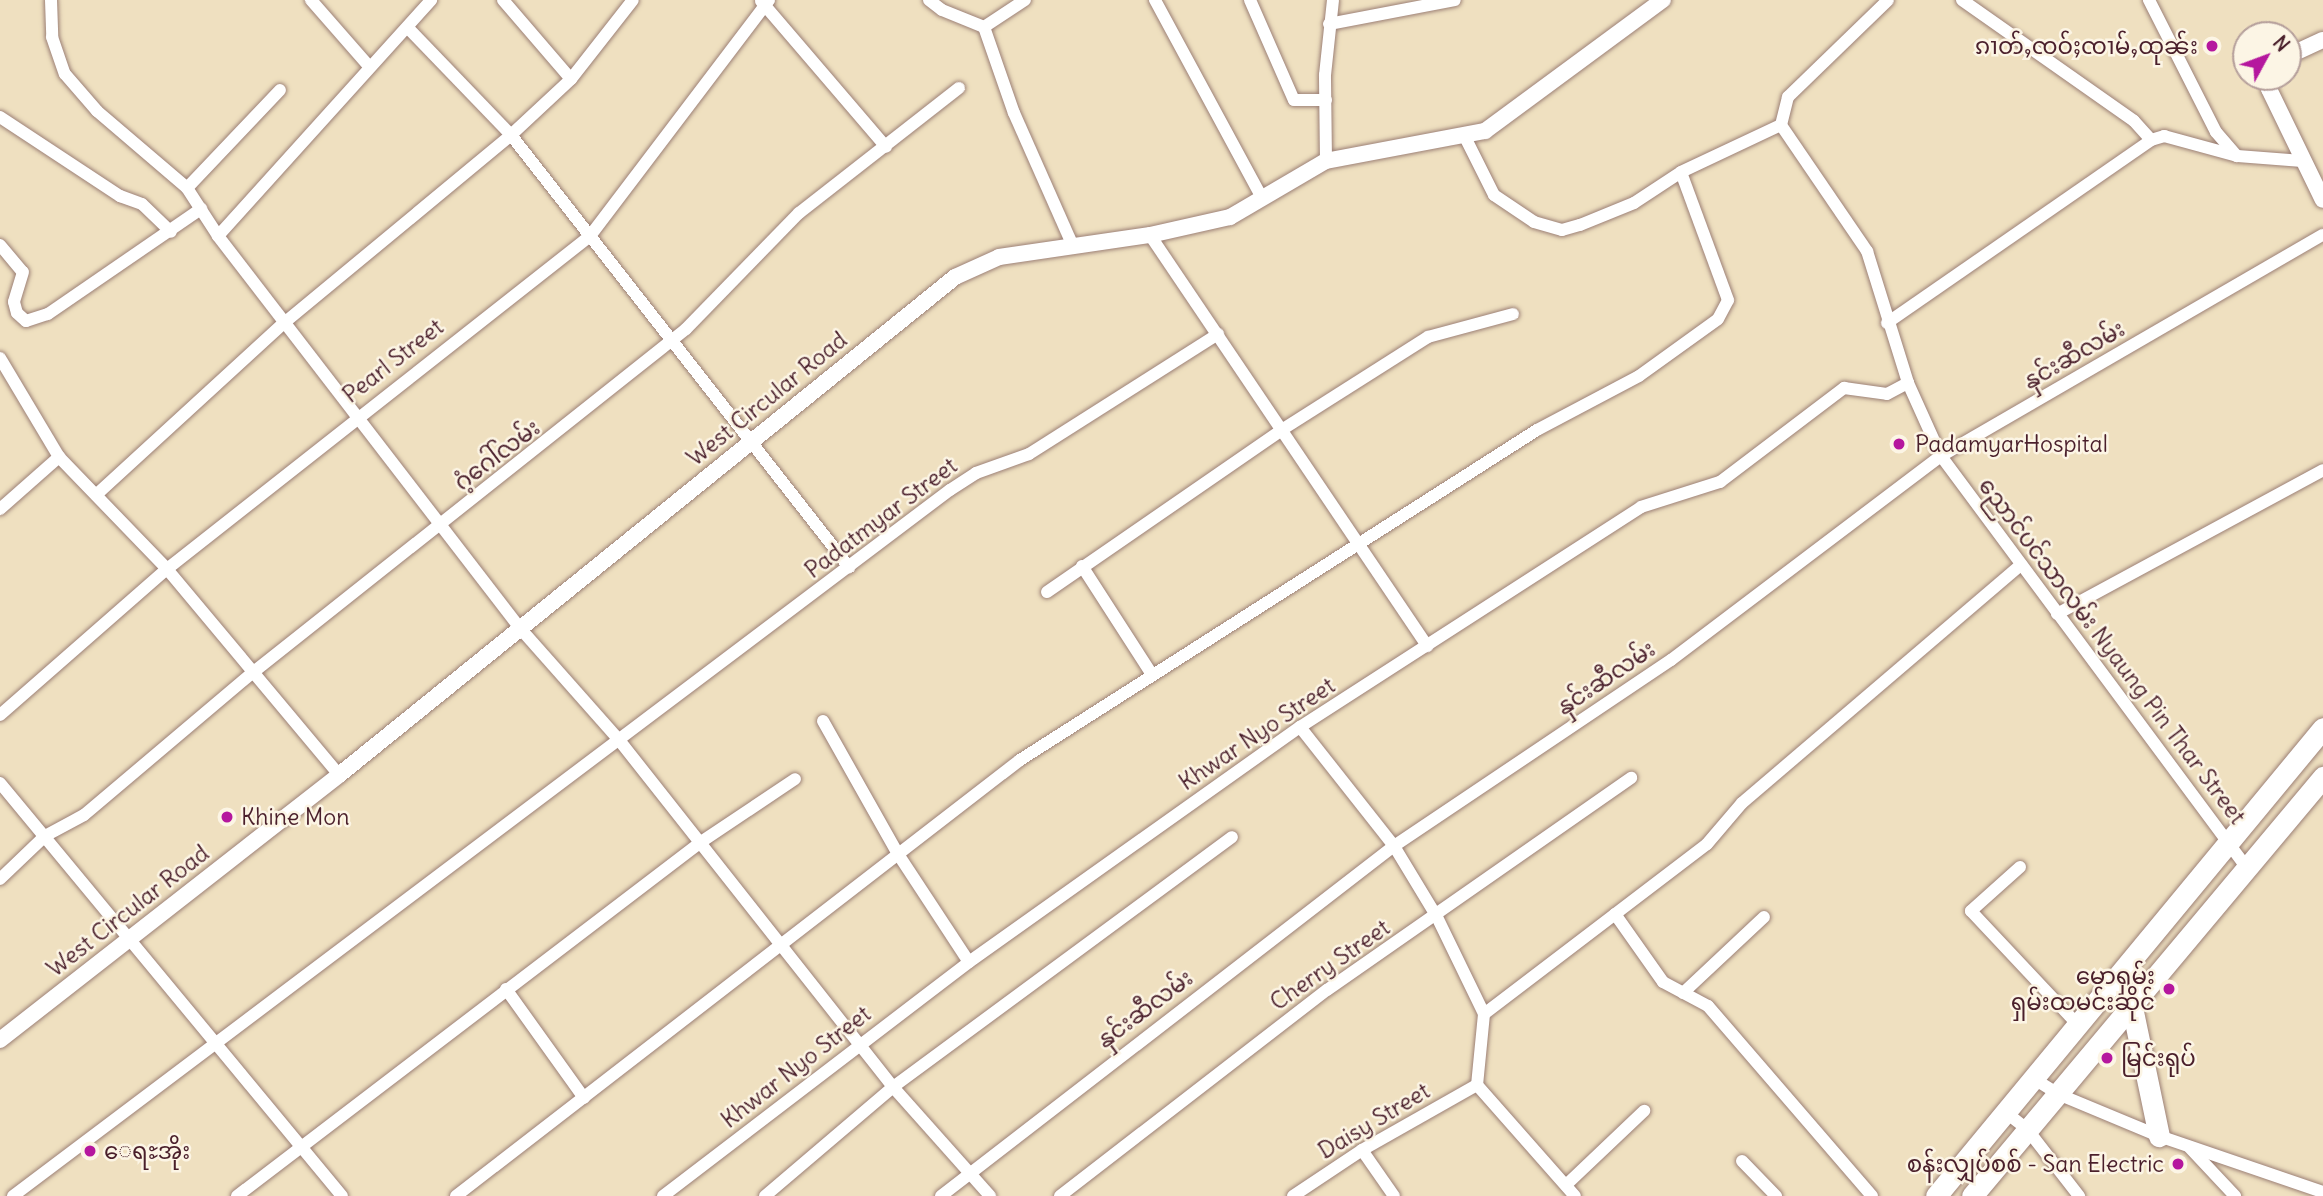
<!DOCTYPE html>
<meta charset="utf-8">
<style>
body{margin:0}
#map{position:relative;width:2323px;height:1196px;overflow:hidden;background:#efe0c0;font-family:Delius,"Noto Sans Myanmar",sans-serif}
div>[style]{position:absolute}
.roads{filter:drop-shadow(0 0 2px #9c8076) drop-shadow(0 0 2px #9c8076)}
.minor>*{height:12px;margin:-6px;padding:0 6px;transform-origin:6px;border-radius:6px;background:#fff}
.tertiary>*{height:16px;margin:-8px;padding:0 8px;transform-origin:8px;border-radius:8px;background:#fff}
.trunk>*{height:21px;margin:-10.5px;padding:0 10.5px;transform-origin:10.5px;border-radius:10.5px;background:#fff}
.dots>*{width:19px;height:19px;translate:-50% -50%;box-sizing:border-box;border:4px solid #fcf5e5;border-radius:50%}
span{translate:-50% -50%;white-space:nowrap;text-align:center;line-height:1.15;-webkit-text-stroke:5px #fcf5e5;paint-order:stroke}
.poi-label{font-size:23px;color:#4a1f2b}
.right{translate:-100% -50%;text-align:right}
.left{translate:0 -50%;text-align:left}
.street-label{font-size:23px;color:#4a1f2b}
.north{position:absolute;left:2232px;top:21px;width:70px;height:70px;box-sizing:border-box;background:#fcf5e5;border:2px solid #b59f9b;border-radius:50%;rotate:49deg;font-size:19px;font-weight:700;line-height:28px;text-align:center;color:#4a1f2b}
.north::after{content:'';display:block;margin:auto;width:24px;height:32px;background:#b5179e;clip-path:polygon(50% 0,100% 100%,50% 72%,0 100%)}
</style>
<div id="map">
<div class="roads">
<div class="minor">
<div style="left:51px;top:0;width:37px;rotate:88deg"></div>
<div style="left:52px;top:37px;width:39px;rotate:71deg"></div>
<div style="left:65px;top:74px;width:49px;rotate:49.1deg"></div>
<div style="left:97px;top:111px;width:118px;rotate:40.5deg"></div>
<div style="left:187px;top:188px;width:57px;rotate:57.1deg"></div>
<div style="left:218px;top:236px;width:493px;rotate:52.4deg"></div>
<div style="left:519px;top:627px;width:151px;rotate:48.5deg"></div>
<div style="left:619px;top:740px;width:442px;rotate:51.7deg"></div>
<div style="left:893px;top:1087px;width:146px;rotate:48.3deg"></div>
<div style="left:311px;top:0;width:86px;rotate:48.8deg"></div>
<div style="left:503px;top:0;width:104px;rotate:49.3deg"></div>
<div style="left:929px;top:0;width:16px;rotate:38deg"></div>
<div style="left:942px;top:10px;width:45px;rotate:22deg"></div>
<div style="left:984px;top:27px;width:91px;rotate:70.8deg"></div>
<div style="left:1014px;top:113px;width:145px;rotate:66.1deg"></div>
<div style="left:1155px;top:0;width:225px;rotate:61.6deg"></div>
<div style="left:1250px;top:0;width:109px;rotate:66.3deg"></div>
<div style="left:1294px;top:100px;width:32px"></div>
<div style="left:1962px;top:0;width:210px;rotate:35.1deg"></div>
<div style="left:2134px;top:121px;width:25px;rotate:48deg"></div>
<div style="left:2151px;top:140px;width:14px;rotate:-17deg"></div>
<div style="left:2164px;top:136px;width:76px;rotate:15.3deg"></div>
<div style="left:2149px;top:0;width:148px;rotate:63.1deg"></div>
<div style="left:2216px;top:132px;width:32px;rotate:49deg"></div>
<div style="left:2237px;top:156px;width:66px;rotate:4.3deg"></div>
<div style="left:761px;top:1px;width:192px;rotate:49.4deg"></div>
<div style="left:1329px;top:24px;width:128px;rotate:-10.8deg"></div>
<div style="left:984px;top:27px;width:49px;rotate:-33.4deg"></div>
<div style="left:409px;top:29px;width:147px;rotate:46.1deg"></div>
<div style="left:511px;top:135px;width:549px;rotate:51.96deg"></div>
<div style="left:0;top:117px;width:144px;rotate:33.4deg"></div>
<div style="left:120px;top:196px;width:23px;rotate:20deg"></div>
<div style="left:142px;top:204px;width:40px;rotate:44deg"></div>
<div style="left:1781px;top:125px;width:153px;rotate:55.7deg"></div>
<div style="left:1867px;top:251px;width:138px;rotate:72.7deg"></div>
<div style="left:1908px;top:383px;width:80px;rotate:65.7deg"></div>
<div style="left:1941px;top:456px;width:513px;rotate:53.4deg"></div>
<div style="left:1465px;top:137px;width:65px;rotate:63.4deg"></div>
<div style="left:1494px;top:195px;width:48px;rotate:34deg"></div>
<div style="left:1534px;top:222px;width:29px;rotate:16deg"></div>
<div style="left:1562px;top:230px;width:19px;rotate:-16deg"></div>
<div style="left:1580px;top:225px;width:58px;rotate:-22.2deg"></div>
<div style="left:1634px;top:203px;width:56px;rotate:-33.4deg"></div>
<div style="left:1681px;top:172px;width:110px;rotate:-25.2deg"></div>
<div style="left:1781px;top:125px;width:29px;rotate:-76deg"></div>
<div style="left:1788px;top:97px;width:139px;rotate:-44.1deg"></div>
<div style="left:1326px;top:161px;width:86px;rotate:-90.7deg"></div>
<div style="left:1325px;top:75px;width:75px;rotate:-83.9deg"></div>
<div style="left:187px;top:188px;width:135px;rotate:-46.5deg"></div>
<div style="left:1150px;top:235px;width:496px;rotate:56deg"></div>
<div style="left:218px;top:236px;width:318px;rotate:-47.9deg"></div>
<div style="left:0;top:245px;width:35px;rotate:50deg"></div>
<div style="left:23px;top:272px;width:31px;rotate:107deg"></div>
<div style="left:14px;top:302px;width:11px;rotate:75deg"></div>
<div style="left:17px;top:313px;width:12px;rotate:42deg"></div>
<div style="left:26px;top:321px;width:23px;rotate:-18deg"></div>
<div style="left:48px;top:314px;width:186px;rotate:-34.5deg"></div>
<div style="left:1887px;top:323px;width:321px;rotate:-34.7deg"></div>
<div style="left:0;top:358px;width:115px;rotate:59.2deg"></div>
<div style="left:59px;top:457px;width:156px;rotate:46deg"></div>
<div style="left:167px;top:569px;width:268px;rotate:50.1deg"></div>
<div style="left:96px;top:495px;width:255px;rotate:-42.5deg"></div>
<div style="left:284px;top:323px;width:295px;rotate:-39.6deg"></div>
<div style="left:511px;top:135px;width:82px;rotate:-43deg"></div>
<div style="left:571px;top:79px;width:100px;rotate:-51.9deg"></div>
<div style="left:0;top:509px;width:79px;rotate:-41.4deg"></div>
<div style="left:1082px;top:566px;width:127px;rotate:57.2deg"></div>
<div style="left:1047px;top:592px;width:287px;rotate:-34.6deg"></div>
<div style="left:1283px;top:429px;width:172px;rotate:-32.4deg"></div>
<div style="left:1428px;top:337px;width:88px;rotate:-15.1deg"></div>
<div style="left:2057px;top:614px;width:302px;rotate:-28.4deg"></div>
<div style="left:0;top:715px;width:222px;rotate:-41.2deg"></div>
<div style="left:167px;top:569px;width:538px;rotate:-38.21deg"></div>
<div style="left:590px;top:236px;width:296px;rotate:-52.8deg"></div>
<div style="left:823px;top:721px;width:153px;rotate:60.6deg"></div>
<div style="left:898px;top:854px;width:129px;rotate:56.7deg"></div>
<div style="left:1300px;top:727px;width:152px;rotate:51.7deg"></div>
<div style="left:1394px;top:846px;width:83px;rotate:58.8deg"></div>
<div style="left:1437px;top:917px;width:108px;rotate:64.1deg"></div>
<div style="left:1484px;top:1014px;width:71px;rotate:95.6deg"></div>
<div style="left:1477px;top:1085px;width:148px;rotate:48.6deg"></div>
<div style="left:0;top:783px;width:536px;rotate:50.37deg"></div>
<div style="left:2020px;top:867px;width:66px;rotate:138.1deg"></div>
<div style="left:1971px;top:911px;width:154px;rotate:46.8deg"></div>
<div style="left:0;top:879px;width:62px;rotate:-43.7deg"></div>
<div style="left:45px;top:836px;width:44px;rotate:-28.3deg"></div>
<div style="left:84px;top:815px;width:219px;rotate:-40.2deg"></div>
<div style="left:251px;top:674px;width:555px;rotate:-38.42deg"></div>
<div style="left:686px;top:329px;width:162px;rotate:-45.8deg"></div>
<div style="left:799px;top:213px;width:203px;rotate:-38deg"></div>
<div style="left:1615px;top:914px;width:83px;rotate:54.8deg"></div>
<div style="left:1663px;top:982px;width:51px;rotate:28.1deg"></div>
<div style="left:1708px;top:1006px;width:251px;rotate:49.2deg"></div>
<div style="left:506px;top:989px;width:134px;rotate:54.4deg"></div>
<div style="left:1683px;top:993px;width:111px;rotate:-43.2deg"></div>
<div style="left:1484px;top:1014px;width:280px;rotate:-37.3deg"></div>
<div style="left:1707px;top:844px;width:54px;rotate:-49.5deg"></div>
<div style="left:1742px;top:803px;width:367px;rotate:-40.5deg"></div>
<div style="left:2031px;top:1077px;width:32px;rotate:32deg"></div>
<div style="left:2058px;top:1094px;width:109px;rotate:22.6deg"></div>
<div style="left:2159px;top:1136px;width:173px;rotate:18.9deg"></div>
<div style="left:2004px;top:1111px;width:29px;rotate:38deg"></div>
<div style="left:2027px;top:1129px;width:85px;rotate:52.2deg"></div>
<div style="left:2190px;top:1148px;width:66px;rotate:46.8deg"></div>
<div style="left:1362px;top:1150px;width:56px;rotate:55.2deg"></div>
<div style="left:1742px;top:1161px;width:49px;rotate:45.8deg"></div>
<div style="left:1566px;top:1185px;width:108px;rotate:-43.5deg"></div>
<div style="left:13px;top:1196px;width:1173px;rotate:-37deg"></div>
<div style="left:950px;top:490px;width:31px;rotate:-33deg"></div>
<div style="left:976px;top:473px;width:56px;rotate:-19.7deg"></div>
<div style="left:1029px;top:454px;width:224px;rotate:-32.4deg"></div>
<div style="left:237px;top:1196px;width:584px;rotate:-37.34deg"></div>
<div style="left:701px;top:842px;width:113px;rotate:-33.8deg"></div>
<div style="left:456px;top:1196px;width:713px;rotate:-37.71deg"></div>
<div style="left:1020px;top:760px;width:613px;rotate:-32.55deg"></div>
<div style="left:1537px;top:430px;width:115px;rotate:-27.9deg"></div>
<div style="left:1639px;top:376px;width:97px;rotate:-35.8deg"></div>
<div style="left:1718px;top:319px;width:21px;rotate:-62deg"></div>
<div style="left:1728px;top:300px;width:136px;rotate:-110.2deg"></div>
<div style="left:663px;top:1196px;width:385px;rotate:-37.4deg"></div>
<div style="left:969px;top:962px;width:406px;rotate:-35.4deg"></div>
<div style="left:1300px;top:727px;width:406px;rotate:-32.8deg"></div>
<div style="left:1641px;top:507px;width:83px;rotate:-17.6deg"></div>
<div style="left:1720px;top:482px;width:156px;rotate:-37.2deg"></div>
<div style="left:1844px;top:388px;width:43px;rotate:7.9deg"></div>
<div style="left:1887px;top:394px;width:24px;rotate:-28deg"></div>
<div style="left:765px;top:1196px;width:168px;rotate:-40.4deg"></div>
<div style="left:893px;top:1087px;width:421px;rotate:-36.4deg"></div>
<div style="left:941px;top:1196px;width:572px;rotate:-37.69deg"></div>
<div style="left:1394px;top:846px;width:334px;rotate:-33.9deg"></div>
<div style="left:1671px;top:660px;width:338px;rotate:-37.1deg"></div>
<div style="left:1941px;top:456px;width:441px;rotate:-30.1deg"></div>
<div style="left:1060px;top:1196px;width:337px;rotate:-37.7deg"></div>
<div style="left:1327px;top:990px;width:371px;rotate:-34.9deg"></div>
<div style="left:1293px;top:1196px;width:83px;rotate:-33.7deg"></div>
<div style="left:1362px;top:1150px;width:132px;rotate:-29.5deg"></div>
</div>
<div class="tertiary">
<div style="left:2288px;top:56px;width:38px;rotate:-25deg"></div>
<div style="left:2270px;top:77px;width:12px;rotate:95deg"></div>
<div style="left:2269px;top:89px;width:123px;rotate:64.1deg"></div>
<div style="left:0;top:1040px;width:430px;rotate:-38deg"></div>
<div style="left:339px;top:775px;width:792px;rotate:-38.95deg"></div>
<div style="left:955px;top:277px;width:48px;rotate:-24.4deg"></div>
<div style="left:999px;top:257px;width:153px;rotate:-8.3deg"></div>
<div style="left:1150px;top:235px;width:82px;rotate:-12.7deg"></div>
<div style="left:1230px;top:217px;width:111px;rotate:-30.3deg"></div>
<div style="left:1326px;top:161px;width:162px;rotate:-10.7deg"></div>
<div style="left:1485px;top:131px;width:221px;rotate:-36.4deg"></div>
</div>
<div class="trunk">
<div style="left:2132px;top:1007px;width:132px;rotate:78.2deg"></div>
<div style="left:1936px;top:1196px;width:607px;rotate:-50.41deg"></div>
<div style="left:1972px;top:1196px;width:547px;rotate:-50.05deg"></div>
</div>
</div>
<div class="dots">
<div style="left:2212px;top:46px;background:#b5179e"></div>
<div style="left:1899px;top:444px;background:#b5179e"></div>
<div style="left:227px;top:817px;background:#b5179e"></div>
<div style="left:2169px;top:989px;background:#b5179e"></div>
<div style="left:2107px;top:1058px;background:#b5179e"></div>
<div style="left:90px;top:1151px;background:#b5179e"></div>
<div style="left:2178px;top:1164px;background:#b5179e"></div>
</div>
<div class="poi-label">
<span class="right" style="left:2198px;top:46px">ၵၢတ်ႇၸဝ်ႈၸၢမ်ႇထုၼ်း</span>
<span class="left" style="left:1915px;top:444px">PadamyarHospital</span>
<span class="left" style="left:241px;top:817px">Khine Mon</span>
<span class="right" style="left:2155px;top:989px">မောရှမ်း<br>ရှမ်းထမင်းဆိုင်</span>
<span class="left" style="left:2121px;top:1058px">မြင်းရုပ်</span>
<span class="left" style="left:104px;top:1151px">ေရႊအိုး</span>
<span class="right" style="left:2164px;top:1164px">စန်းလျှပ်စစ် - San Electric</span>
</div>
<div class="street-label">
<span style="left:2074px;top:355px;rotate:-30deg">နှင်းဆီလမ်း</span>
<span style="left:393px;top:361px;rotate:-38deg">Pearl Street</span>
<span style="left:767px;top:399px;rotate:-39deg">West Circular Road</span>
<span style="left:497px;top:455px;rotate:-37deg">ဂံ့ဂေါ်လမ်း</span>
<span style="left:881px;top:518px;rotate:-37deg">Padatmyar Street</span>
<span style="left:2112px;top:651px;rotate:53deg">ညောင်ပင်သာလမ်း Nyaung Pin Thar Street</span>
<span style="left:1606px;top:678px;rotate:-34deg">နှင်းဆီလမ်း</span>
<span style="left:1257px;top:734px;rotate:-34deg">Khwar Nyo Street</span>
<span style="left:128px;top:911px;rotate:-38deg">West Circular Road</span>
<span style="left:1330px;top:965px;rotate:-35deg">Cherry Street</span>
<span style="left:1145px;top:1009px;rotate:-37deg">နှင်းဆီလမ်း</span>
<span style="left:796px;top:1067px;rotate:-38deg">Khwar Nyo Street</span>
<span style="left:1374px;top:1121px;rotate:-31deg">Daisy Street</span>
</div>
<div class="north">N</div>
</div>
